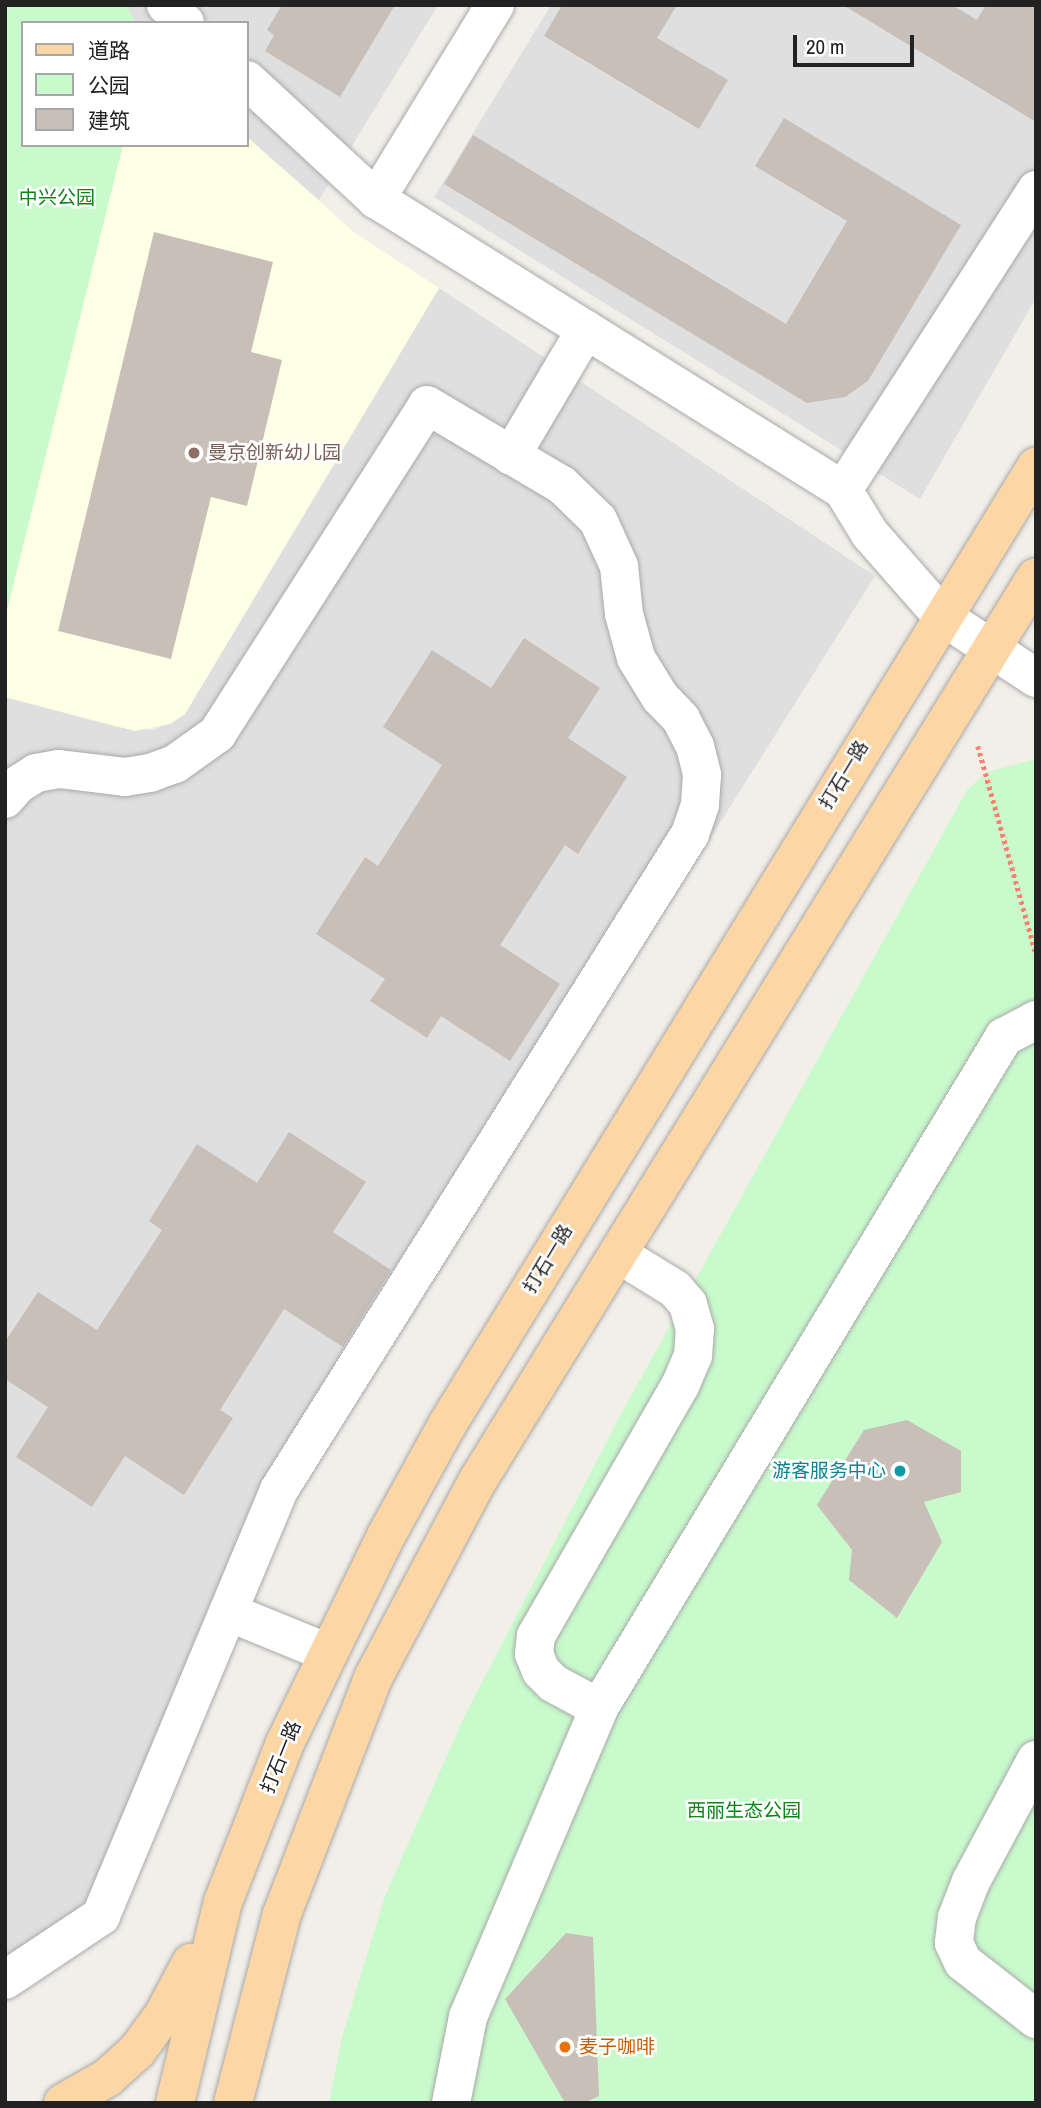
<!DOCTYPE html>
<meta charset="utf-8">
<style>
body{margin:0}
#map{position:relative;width:1041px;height:2108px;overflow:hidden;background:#f2efe9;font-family:"Archivo Narrow","Noto Sans SC",sans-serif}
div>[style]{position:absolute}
.residential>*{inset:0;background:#e0dfdf}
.education>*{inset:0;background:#ffffe5}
.park>*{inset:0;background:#c8facc}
.building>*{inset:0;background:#c7bfb8}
.path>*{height:4.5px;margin-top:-2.25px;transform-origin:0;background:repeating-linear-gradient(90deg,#fa8072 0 3.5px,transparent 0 7px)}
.roads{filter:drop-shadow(0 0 2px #a9a9a9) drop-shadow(0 0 2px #a9a9a9)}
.minor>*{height:38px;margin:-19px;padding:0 19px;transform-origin:19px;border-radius:19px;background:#fff}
.major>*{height:38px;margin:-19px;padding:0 19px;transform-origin:19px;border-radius:19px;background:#fcd6a4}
.dots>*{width:19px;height:19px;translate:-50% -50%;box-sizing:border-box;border:4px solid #fff;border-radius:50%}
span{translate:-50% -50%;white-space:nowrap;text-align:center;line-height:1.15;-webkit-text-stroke:5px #fff;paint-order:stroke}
.park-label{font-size:19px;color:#0c8416}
.education-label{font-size:19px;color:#785e54}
.left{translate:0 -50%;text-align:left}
.street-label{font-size:19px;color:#222}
.culture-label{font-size:19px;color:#0d838f}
.right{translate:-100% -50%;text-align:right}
.food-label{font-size:19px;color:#c56008}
.frame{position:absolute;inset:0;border:7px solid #222;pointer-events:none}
.legend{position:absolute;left:21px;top:21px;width:228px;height:126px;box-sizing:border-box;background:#fff;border:2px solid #a7a7a7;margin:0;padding:9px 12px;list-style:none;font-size:21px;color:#222}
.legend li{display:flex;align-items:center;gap:14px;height:35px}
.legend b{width:35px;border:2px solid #a7a7a7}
.scale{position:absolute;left:793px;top:35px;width:121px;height:32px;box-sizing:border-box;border:4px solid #222;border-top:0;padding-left:9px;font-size:21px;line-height:24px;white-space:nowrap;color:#222;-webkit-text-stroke:5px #fff;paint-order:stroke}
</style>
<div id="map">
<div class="residential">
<div style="clip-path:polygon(127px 5px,438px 5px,319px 200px,247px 137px,247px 23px,135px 23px)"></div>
<div style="clip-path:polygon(551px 5px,1036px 5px,1036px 298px,920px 499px,434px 197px)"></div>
<div style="clip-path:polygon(439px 288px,875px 576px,296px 1498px,116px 1928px,5px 2002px,5px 697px,117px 727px,153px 730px,185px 714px)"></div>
</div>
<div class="education">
<div style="clip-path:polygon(247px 137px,355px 233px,439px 288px,185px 714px,170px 724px,135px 731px,5px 697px,5px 618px,123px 145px,247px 145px)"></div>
</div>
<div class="park">
<div style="clip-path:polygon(5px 5px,127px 5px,135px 23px,23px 23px,23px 145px,123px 145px,5px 618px)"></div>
<div style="clip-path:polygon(1036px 759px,1036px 2103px,329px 2103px,342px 2037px,385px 1896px,465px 1715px,621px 1414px,967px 790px,987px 772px)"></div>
</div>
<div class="building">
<div style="clip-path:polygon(282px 5px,395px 5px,340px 97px,265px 51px,274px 35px,267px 30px)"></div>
<div style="clip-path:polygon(562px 5px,677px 5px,657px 38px,728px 80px,699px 129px,544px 36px)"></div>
<div style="clip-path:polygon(843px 5px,952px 5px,977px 20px,986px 5px,1036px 5px,1036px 122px)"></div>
<div style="clip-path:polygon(784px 118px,961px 225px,868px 381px,845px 397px,807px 403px,444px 184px,473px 135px,786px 324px,847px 221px,755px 166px)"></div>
<div style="clip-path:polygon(154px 232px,273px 262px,251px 352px,282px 360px,247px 506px,211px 497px,171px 659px,58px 631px)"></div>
<div style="clip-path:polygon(524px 638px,600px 688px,568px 738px,627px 777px,578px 854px,565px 845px,500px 945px,560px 984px,510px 1061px,441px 1016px,427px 1038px,370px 1001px,385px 979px,316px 934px,365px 857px,378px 866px,442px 765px,383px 727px,432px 650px,491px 688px)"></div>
<div style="clip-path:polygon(289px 1132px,366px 1182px,333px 1232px,391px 1270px,343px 1347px,284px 1309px,220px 1410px,233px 1418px,184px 1495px,125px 1456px,92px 1507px,16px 1457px,48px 1407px,5px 1379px,5px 1342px,38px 1292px,97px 1330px,162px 1230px,149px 1221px,197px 1144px,257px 1183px)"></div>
<div style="clip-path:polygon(907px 1420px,961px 1451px,961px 1492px,924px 1502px,942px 1542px,897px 1618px,849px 1580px,852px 1550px,817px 1505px,864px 1430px)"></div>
<div style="clip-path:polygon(566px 1933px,593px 1937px,599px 2096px,584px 2103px,565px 2103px,505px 1999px)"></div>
</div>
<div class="path">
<div style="left:978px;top:746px;width:216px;rotate:74.4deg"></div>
</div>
<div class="roads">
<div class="minor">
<div style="left:166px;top:5px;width:26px;rotate:43deg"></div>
<div style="left:495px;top:5px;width:228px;rotate:121.5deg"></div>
<div style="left:376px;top:199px;width:550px;rotate:31.93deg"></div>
<div style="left:843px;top:490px;width:52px;rotate:58.5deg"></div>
<div style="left:870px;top:534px;width:109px;rotate:48.7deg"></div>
<div style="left:942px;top:616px;width:113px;rotate:33.4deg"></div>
<div style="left:247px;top:80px;width:176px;rotate:42.7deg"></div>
<div style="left:511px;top:456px;width:147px;rotate:-59.4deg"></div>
<div style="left:843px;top:490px;width:357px;rotate:-57.2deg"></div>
<div style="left:5px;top:799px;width:18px;rotate:-49deg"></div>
<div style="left:17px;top:785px;width:22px;rotate:-32deg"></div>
<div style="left:36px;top:773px;width:23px;rotate:-10deg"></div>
<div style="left:59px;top:769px;width:66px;rotate:6.9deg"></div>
<div style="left:125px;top:777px;width:25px;rotate:-9deg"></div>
<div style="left:150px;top:773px;width:27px;rotate:-20deg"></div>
<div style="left:175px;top:764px;width:52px;rotate:-35.5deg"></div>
<div style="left:217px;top:734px;width:390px;rotate:-57.4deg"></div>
<div style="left:427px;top:405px;width:157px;rotate:30.7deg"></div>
<div style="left:562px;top:485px;width:50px;rotate:44.2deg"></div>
<div style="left:598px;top:520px;width:51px;rotate:65.5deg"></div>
<div style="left:619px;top:566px;width:48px;rotate:84.1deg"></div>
<div style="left:624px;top:614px;width:46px;rotate:74.7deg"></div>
<div style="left:636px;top:658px;width:46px;rotate:58.4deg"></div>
<div style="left:660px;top:697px;width:30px;rotate:46deg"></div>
<div style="left:681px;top:719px;width:30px;rotate:63deg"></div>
<div style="left:695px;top:746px;width:30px;rotate:76deg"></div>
<div style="left:702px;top:775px;width:30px;rotate:94deg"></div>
<div style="left:700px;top:805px;width:31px;rotate:109deg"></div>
<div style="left:690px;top:834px;width:774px;rotate:122.07deg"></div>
<div style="left:279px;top:1490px;width:462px;rotate:112.7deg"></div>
<div style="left:101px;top:1916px;width:115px;rotate:146.3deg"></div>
<div style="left:228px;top:1612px;width:106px;rotate:22.2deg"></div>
<div style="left:599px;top:1708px;width:52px;rotate:-151.5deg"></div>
<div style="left:553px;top:1683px;width:17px;rotate:-135deg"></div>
<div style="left:541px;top:1671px;width:18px;rotate:-112deg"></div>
<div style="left:534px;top:1654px;width:18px;rotate:-84deg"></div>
<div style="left:536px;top:1636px;width:289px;rotate:-60.1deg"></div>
<div style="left:680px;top:1386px;width:33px;rotate:-67deg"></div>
<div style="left:693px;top:1356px;width:27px;rotate:-86deg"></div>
<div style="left:695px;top:1329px;width:26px;rotate:-106deg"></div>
<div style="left:688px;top:1304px;width:20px;rotate:-131deg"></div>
<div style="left:675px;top:1289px;width:67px;rotate:-148.4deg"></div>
<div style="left:1036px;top:1760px;width:137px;rotate:118.2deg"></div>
<div style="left:971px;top:1881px;width:39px;rotate:111deg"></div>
<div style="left:957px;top:1917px;width:26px;rotate:97deg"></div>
<div style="left:954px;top:1943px;width:21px;rotate:65deg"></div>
<div style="left:963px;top:1962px;width:93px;rotate:38deg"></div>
<div style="left:451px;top:2103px;width:88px;rotate:-78.8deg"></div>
<div style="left:468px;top:2017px;width:336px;rotate:-67deg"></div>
<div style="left:599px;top:1708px;width:784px;rotate:-58.89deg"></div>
<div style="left:1004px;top:1037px;width:36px;rotate:-28deg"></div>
</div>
<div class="major">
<div style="left:63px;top:2103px;width:51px;rotate:-29.6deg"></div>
<div style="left:107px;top:2078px;width:40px;rotate:-42deg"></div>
<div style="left:137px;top:2051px;width:46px;rotate:-53.9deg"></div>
<div style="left:164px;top:2014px;width:58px;rotate:-62.1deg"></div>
<div style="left:175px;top:2103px;width:207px;rotate:-76.6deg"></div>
<div style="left:223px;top:1902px;width:171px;rotate:-68.7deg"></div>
<div style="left:285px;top:1743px;width:230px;rotate:-64deg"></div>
<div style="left:386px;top:1536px;width:127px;rotate:-61.2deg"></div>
<div style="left:447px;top:1425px;width:1125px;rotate:-58.42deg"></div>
<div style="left:233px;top:2103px;width:195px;rotate:-75.5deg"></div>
<div style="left:282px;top:1914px;width:253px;rotate:-68.9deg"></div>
<div style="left:373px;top:1678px;width:224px;rotate:-62.1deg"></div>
<div style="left:478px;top:1480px;width:1061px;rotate:-58.29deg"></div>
</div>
</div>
<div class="dots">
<div style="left:194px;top:453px;background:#8d6e63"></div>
<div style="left:900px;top:1471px;background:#0f9aa8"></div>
<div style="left:565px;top:2047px;background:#e8710a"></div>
</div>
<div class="park-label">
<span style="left:57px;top:198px">中兴公园</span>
<span style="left:744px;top:1811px">西丽生态公园</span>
</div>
<div class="education-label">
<span class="left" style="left:208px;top:453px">曼京创新幼儿园</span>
</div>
<div class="street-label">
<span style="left:844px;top:775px;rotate:-59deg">打石一路</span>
<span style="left:548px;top:1259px;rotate:-59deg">打石一路</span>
<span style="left:281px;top:1757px;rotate:-68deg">打石一路</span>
</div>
<div class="culture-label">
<span class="right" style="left:886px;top:1471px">游客服务中心</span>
</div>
<div class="food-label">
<span class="left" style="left:579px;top:2047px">麦子咖啡</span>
</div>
<div class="frame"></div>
<ul class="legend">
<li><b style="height:9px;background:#fcd6a4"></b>道路</li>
<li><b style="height:19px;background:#c8facc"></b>公园</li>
<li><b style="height:19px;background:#c7bfb8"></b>建筑</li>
</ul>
<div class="scale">20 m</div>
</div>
